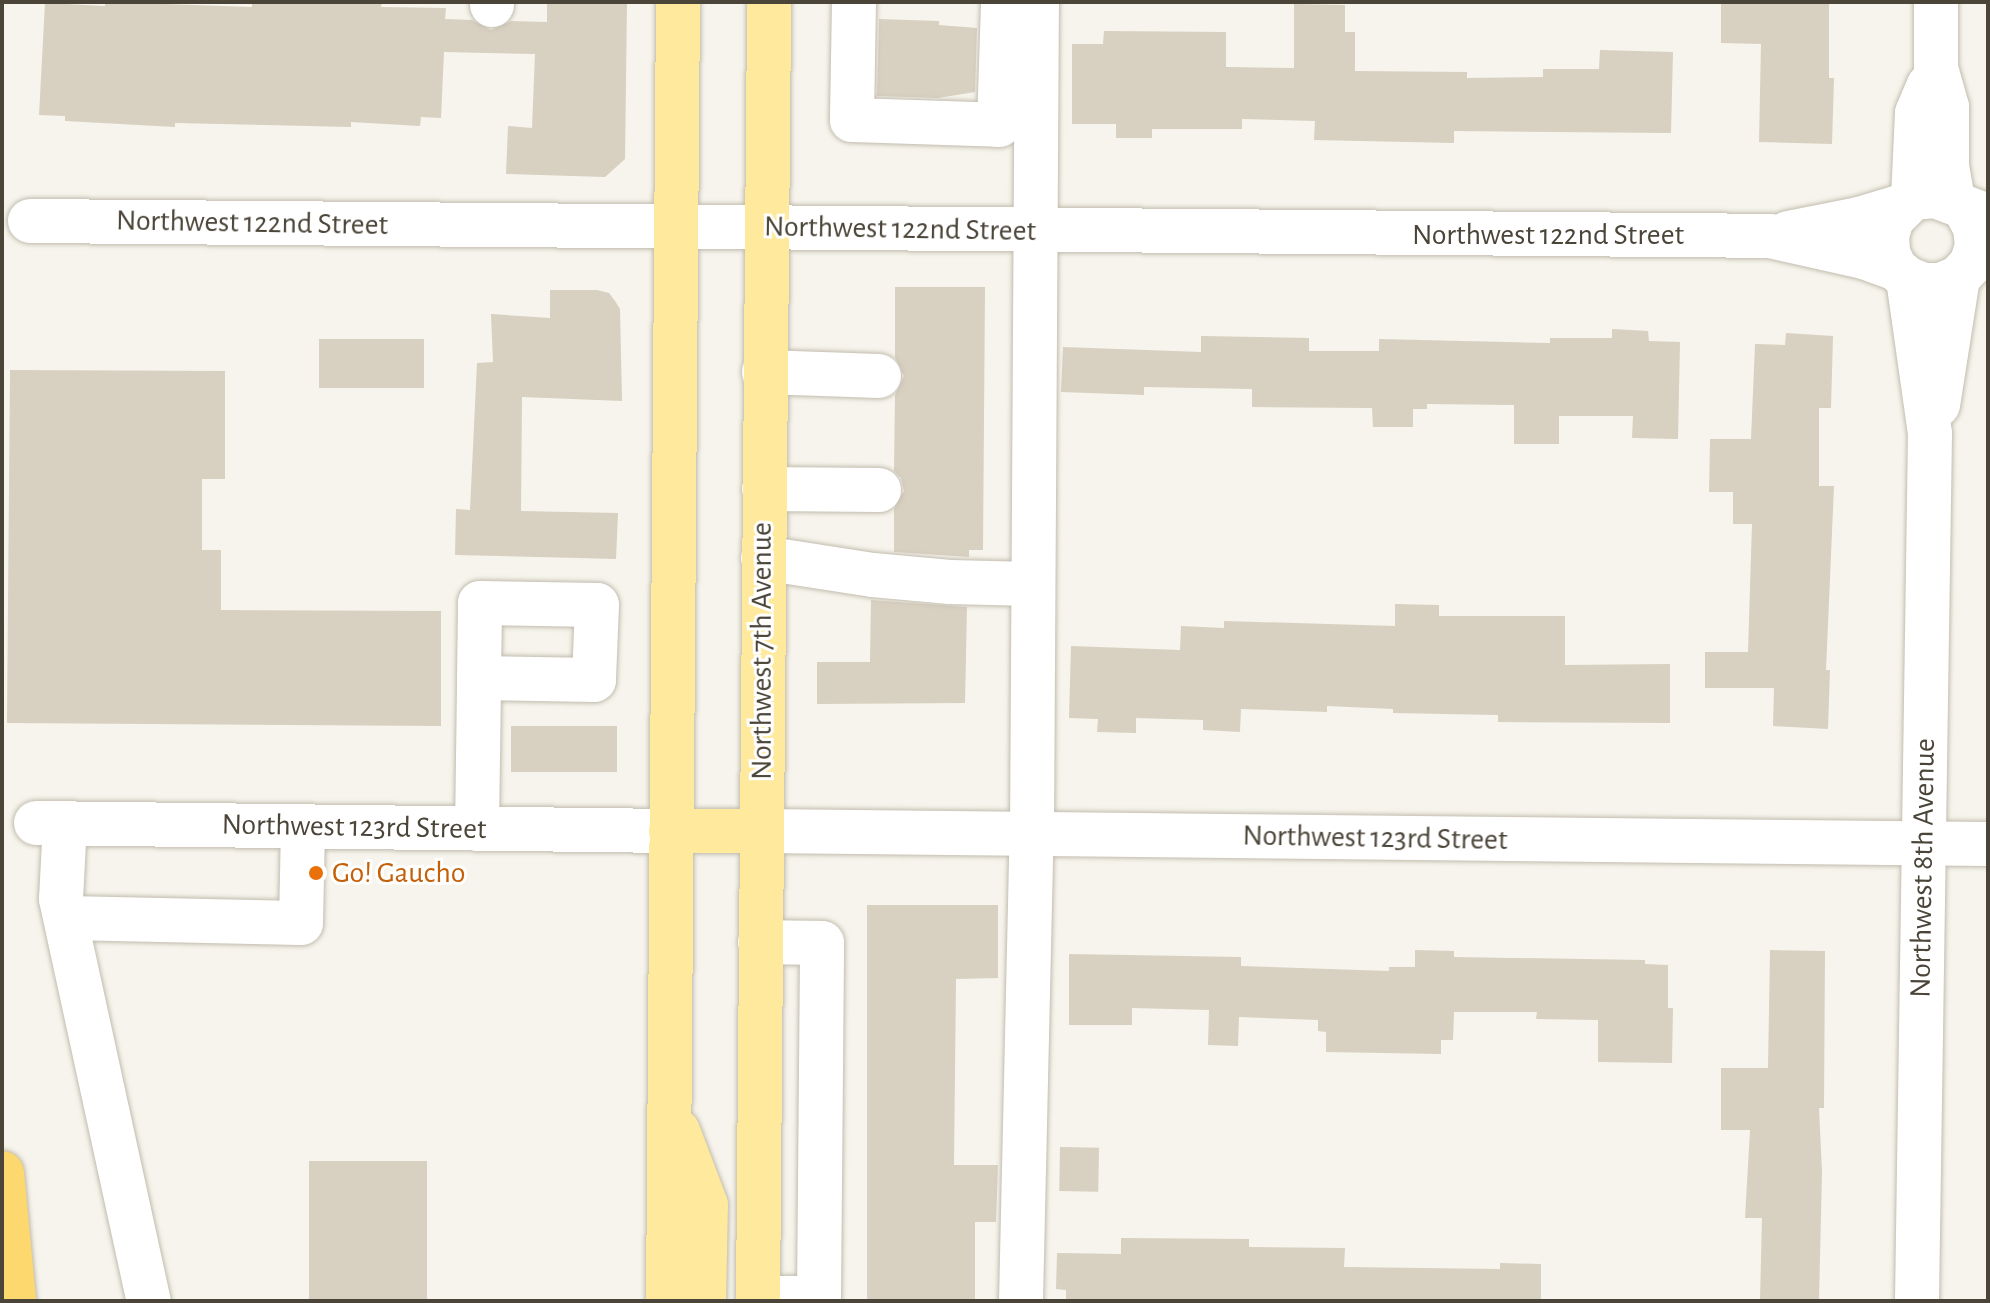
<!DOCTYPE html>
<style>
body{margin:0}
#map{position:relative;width:1990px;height:1303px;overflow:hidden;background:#f6f4ec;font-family:"Alegreya Sans",sans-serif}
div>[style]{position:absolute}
.building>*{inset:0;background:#d8d0c1;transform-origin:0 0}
.roads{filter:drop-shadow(0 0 2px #c2bcae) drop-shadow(0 0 2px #c2bcae)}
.minor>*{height:44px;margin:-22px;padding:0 22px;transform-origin:22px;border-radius:22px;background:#fff}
.major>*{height:44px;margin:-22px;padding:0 22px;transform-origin:22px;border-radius:22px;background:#fee99d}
.highway>*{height:44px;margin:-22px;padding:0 22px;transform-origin:22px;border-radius:22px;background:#fdd86f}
.dots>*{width:22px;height:22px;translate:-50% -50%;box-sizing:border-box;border:4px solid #fff;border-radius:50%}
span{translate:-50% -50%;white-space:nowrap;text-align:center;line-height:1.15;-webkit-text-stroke:6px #fff;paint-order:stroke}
.street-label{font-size:30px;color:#4b4539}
.food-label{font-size:30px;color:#c56008}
.left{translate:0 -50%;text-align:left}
.frame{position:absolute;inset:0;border:4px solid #4b4539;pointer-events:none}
</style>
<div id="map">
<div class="building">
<div style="clip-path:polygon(105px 2px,252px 7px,252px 2px,382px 2px,381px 7px,446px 8px,445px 19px,472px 20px,491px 30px,511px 21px,547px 22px,547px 2px,627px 2px,625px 159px,605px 177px,506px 174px,508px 126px,532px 128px,535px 54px,444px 52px,441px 118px,421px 117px,420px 126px,351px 122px,351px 127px,175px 123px,175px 127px,65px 121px,65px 116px,39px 115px,45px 3px,105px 6px)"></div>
<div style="clip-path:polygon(1721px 2px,1829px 2px,1829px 78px,1834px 78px,1832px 144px,1759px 142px,1761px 44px,1721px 43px)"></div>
<div style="clip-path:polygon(1294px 4px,1345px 5px,1345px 32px,1355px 32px,1355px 71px,1467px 72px,1467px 78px,1543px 77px,1543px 69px,1599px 69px,1600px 50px,1673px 52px,1671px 133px,1454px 131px,1454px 143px,1314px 140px,1315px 121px,1242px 119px,1242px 129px,1152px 129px,1152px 138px,1116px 138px,1116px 124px,1072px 124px,1072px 44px,1103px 44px,1104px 31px,1226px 32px,1226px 67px,1294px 68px)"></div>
<div style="clip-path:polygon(879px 19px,939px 21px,939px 25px,977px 28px,975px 92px,938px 98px,877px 96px)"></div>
<div style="clip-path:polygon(895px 287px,985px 287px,983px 550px,969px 550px,969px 557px,894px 552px,894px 509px,904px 491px,901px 478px,894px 471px,895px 395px,904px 376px,895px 357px)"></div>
<div style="clip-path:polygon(550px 290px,597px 290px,609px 293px,615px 301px,620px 309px,622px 401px,522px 397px,521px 511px,618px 513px,616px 559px,455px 555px,456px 509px,470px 510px,477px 363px,493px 362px,491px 314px,550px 318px)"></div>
<div style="clip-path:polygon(1612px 329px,1648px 331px,1649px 341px,1680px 342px,1678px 439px,1632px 438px,1633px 416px,1559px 416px,1559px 444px,1514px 444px,1514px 405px,1427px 404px,1427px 409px,1413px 409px,1413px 427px,1373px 427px,1372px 408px,1252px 407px,1252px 389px,1144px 387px,1144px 395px,1061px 392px,1063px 347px,1201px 352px,1201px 336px,1309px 338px,1309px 351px,1379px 351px,1379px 339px,1550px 343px,1550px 338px,1612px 338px)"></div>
<div style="clip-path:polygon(1786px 333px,1833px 336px,1831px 408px,1819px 408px,1819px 486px,1834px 486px,1826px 670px,1830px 670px,1828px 729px,1773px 726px,1774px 688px,1705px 688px,1705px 652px,1748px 652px,1752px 524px,1733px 524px,1733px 492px,1709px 492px,1710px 439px,1751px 439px,1755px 344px,1785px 345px)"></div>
<div style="left:424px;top:339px;width:49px;height:105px;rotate:90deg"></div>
<div style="clip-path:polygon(10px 370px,225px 371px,225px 479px,202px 479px,202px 550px,221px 550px,221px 610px,441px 611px,441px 726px,7px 723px)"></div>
<div style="clip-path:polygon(871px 600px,967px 607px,965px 703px,817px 704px,817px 662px,870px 662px)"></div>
<div style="clip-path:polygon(1395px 604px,1439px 605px,1439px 616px,1565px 616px,1565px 665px,1670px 664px,1670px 723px,1498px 722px,1498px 715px,1393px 713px,1393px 709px,1327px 706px,1327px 712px,1241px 709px,1240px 732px,1203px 730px,1203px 720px,1136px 718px,1136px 733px,1097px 732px,1098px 719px,1069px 718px,1071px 646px,1180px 650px,1181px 626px,1224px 628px,1224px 621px,1395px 626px)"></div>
<div style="left:511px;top:726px;width:106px;height:46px"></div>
<div style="clip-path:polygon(867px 905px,998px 905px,998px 978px,956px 979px,954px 1165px,998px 1165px,996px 1222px,975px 1222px,975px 1301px,867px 1301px)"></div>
<div style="clip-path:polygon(1415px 950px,1454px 951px,1454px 957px,1645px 960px,1645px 964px,1668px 965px,1668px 1008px,1673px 1008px,1672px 1063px,1598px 1062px,1598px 1020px,1536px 1019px,1537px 1012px,1454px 1012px,1453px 1040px,1441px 1040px,1441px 1054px,1326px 1052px,1326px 1032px,1318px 1031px,1318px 1020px,1239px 1017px,1238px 1046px,1208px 1045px,1209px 1010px,1132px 1008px,1132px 1025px,1069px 1025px,1069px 954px,1241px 957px,1241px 966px,1389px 971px,1389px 967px,1415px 967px)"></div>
<div style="clip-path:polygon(1770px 950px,1825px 951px,1824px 1108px,1819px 1108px,1822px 1172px,1819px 1301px,1760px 1301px,1762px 1218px,1745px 1218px,1750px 1130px,1721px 1130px,1721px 1068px,1768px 1068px)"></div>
<div style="left:1060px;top:1147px;width:39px;height:44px;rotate:1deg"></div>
<div style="left:309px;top:1161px;width:118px;height:140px"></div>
<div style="clip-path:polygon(1121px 1238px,1249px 1239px,1249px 1247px,1345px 1248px,1344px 1267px,1500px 1269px,1500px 1263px,1541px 1264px,1541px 1301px,1066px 1301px,1066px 1290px,1056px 1289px,1057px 1253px,1121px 1254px)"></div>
</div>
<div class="roads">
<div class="minor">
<div style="left:854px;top:2px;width:118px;rotate:91deg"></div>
<div style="left:852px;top:120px;width:147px;rotate:1.9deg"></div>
<div style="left:999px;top:125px;width:123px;rotate:-88.1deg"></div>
<div style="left:1936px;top:2px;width:66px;rotate:90deg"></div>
<div style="left:1936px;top:68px;width:41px;rotate:74.2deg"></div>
<div style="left:1947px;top:107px;width:59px;rotate:90deg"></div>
<div style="left:1947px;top:166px;width:35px;rotate:80deg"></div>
<div style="left:492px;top:5px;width:3px;rotate:-90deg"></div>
<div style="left:1913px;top:198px;width:85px;rotate:-87.3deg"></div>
<div style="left:1917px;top:113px;width:30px;rotate:-67deg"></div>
<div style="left:1966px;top:211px;width:18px;rotate:61deg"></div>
<div style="left:1975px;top:227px;width:19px;rotate:84deg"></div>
<div style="left:1977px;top:246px;width:19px;rotate:108deg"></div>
<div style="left:1971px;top:264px;width:19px;rotate:133deg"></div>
<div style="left:1958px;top:278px;width:18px;rotate:158deg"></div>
<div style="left:1941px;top:285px;width:17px;rotate:180deg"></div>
<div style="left:1924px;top:285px;width:17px;rotate:-159deg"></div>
<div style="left:1908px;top:279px;width:17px;rotate:-140deg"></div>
<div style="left:1895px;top:268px;width:17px;rotate:-115deg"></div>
<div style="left:1888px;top:253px;width:17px;rotate:-93deg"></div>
<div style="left:1887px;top:236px;width:18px;rotate:-74deg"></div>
<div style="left:1892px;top:219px;width:30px;rotate:-45deg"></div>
<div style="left:1913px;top:198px;width:22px;rotate:-5deg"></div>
<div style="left:1935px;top:196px;width:57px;rotate:20.7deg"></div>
<div style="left:30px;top:221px;width:1740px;rotate:0.49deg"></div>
<div style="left:1770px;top:236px;width:96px;rotate:12.6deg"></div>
<div style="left:1864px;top:257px;width:33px;rotate:20deg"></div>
<div style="left:1788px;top:233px;width:72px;rotate:-11.2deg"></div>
<div style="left:1859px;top:219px;width:45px;rotate:-16.8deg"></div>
<div style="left:1908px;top:279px;width:157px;rotate:81.9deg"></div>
<div style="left:1930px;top:434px;width:867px;rotate:90.86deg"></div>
<div style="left:764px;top:372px;width:115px;rotate:2deg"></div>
<div style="left:1938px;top:405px;width:129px;rotate:-81.1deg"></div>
<div style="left:764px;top:489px;width:115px;rotate:0.5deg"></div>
<div style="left:763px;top:558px;width:111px;rotate:8.8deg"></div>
<div style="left:873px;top:575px;width:77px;rotate:5.2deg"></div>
<div style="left:950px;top:582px;width:82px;rotate:1.4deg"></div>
<div style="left:36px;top:823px;width:635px;rotate:0.72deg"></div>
<div style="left:65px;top:823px;width:76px;rotate:93deg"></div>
<div style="left:61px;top:899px;width:412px;rotate:77.7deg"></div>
<div style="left:477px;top:829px;width:151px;rotate:-89.2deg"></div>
<div style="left:479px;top:678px;width:75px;rotate:-89.2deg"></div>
<div style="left:480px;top:603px;width:117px;rotate:1deg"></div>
<div style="left:597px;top:605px;width:75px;rotate:92.3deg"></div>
<div style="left:594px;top:680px;width:115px;rotate:-179deg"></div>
<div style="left:761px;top:831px;width:1227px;rotate:0.61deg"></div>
<div style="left:66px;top:918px;width:235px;rotate:1.2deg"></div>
<div style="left:301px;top:923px;width:97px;rotate:-88.8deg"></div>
<div style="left:758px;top:1298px;width:61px"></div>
<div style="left:819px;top:1298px;width:355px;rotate:-89.5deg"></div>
<div style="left:822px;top:943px;width:62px;rotate:-179.1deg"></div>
<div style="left:1021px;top:1301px;width:467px;rotate:-88.7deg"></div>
<div style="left:1032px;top:834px;width:832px;rotate:-89.66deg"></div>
</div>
<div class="major">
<div style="left:671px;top:831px;width:90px"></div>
<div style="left:678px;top:1131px;width:79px;rotate:69.3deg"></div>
<div style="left:706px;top:1205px;width:96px;rotate:91.2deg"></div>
<div style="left:668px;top:1301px;width:1299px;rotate:-89.56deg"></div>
<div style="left:758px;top:1301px;width:1299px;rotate:-89.51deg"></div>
</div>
<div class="highway">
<div style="left:2px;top:1173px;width:129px;rotate:84.6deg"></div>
</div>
</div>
<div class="dots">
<div style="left:316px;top:873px;background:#e8710a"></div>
</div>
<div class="street-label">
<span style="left:252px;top:223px;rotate:1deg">Northwest 122nd Street</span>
<span style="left:900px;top:229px;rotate:1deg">Northwest 122nd Street</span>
<span style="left:1548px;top:235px">Northwest 122nd Street</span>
<span style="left:762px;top:651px;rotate:-90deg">Northwest 7th Avenue</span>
<span style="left:354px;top:827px;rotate:1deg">Northwest 123rd Street</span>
<span style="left:1375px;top:838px;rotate:1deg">Northwest 123rd Street</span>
<span style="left:1923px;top:868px;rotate:-89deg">Northwest 8th Avenue</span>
</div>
<div class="food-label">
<span class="left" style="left:332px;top:873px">Go! Gaucho</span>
</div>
<div class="frame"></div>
</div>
